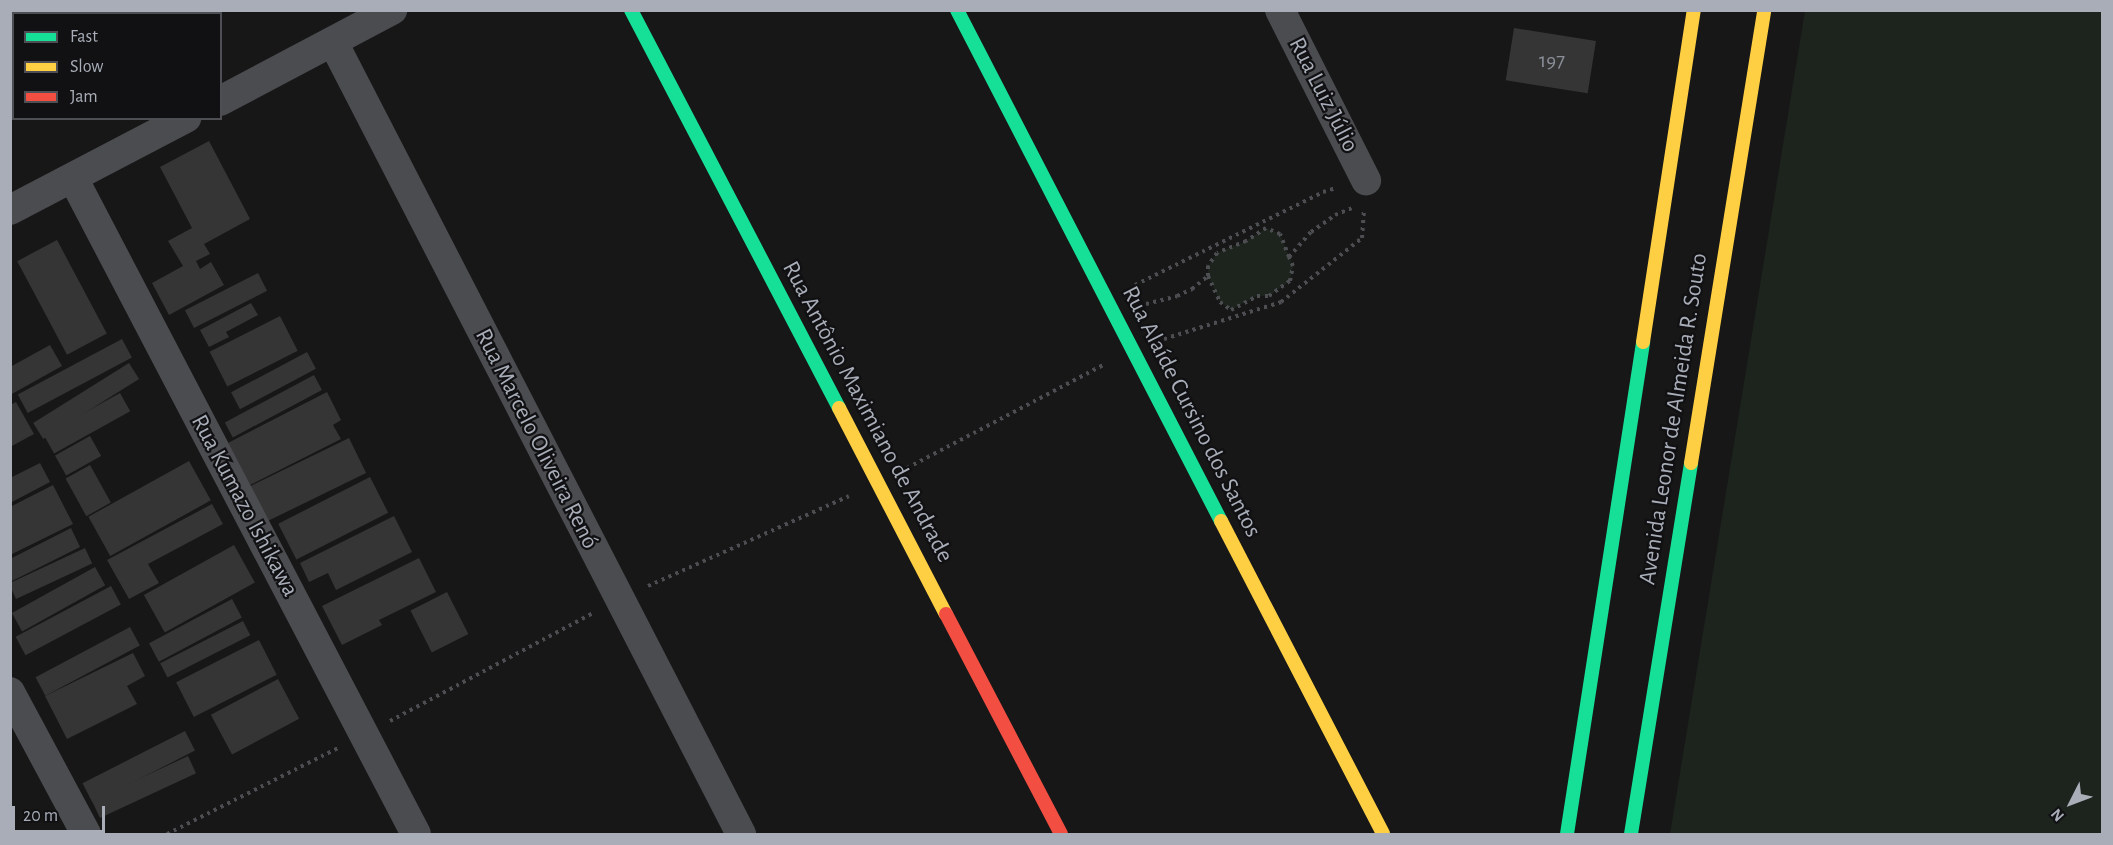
<!DOCTYPE html>
<meta charset="utf-8">
<style>
body{margin:0}
#map{position:relative;width:2113px;height:845px;overflow:hidden;background:#171717;font-family:"Alegreya Sans",sans-serif}
div>[style]{position:absolute}
.green>*{inset:0;background:#1d241e}
.building>*{inset:0;background:#353536;transform-origin:0 0}
.path>*{height:4px;margin-top:-2px;transform-origin:0;background:repeating-linear-gradient(90deg,#4d4e52 0 3px,transparent 0 7.5px)}
.street>*{height:30px;margin:-15px;padding:0 15px;transform-origin:15px;border-radius:15px;background:#4b4c50}
.fast>*{height:14px;margin:-7px;padding:0 7px;transform-origin:7px;border-radius:7px;background:#16e098}
.slow>*{height:14px;margin:-7px;padding:0 7px;transform-origin:7px;border-radius:7px;background:#ffcf43}
.jam>*{height:14px;margin:-7px;padding:0 7px;transform-origin:7px;border-radius:7px;background:#f24e42}
span{translate:-50% -50%;white-space:nowrap;text-align:center;line-height:1.15;-webkit-text-stroke:4.5px #111113;paint-order:stroke}
.number-label{font-size:21px;color:#8b8f98}
.number-label span{-webkit-text-stroke-width:0}
.street-label{font-size:24px;color:#a8adb8}
.frame{position:absolute;inset:0;border:12px solid #a8adb8;pointer-events:none}
.legend{position:absolute;left:12px;top:12px;width:210px;height:108px;box-sizing:border-box;background:#111113;border:2px solid #4d4f55;margin:0;padding:8px 10px;list-style:none;font-size:18px;color:#a8adb8}
.legend li{display:flex;align-items:center;gap:12px;height:30px}
.legend b{width:30px;border:2px solid #4d4f55}
.north{position:absolute;left:2041px;top:773px;width:60px;height:60px;-webkit-text-stroke:4px #111113;paint-order:stroke;rotate:228deg;font-size:16px;font-weight:700;line-height:24px;text-align:center;color:#a8adb8}
.north::after{content:'';display:block;margin:auto;width:21px;height:27px;background:#a8adb8;clip-path:polygon(50% 0,100% 100%,50% 72%,0 100%)}
.scale{position:absolute;left:12px;top:806px;width:93px;height:27px;box-sizing:border-box;border:3px solid #a8adb8;border-top:0;padding-left:8px;font-size:18px;line-height:21px;white-space:nowrap;color:#a8adb8;-webkit-text-stroke:4px #111113;paint-order:stroke}
</style>
<div id="map">
<div class="green">
<div style="clip-path:polygon(1805px 11px,2102px 11px,2102px 834px,1670px 834px)"></div>
<div style="clip-path:polygon(1266px 228px,1280px 234px,1293px 266px,1290px 281px,1269px 296px,1257px 296px,1231px 310px,1220px 302px,1208px 276px,1208px 266px,1217px 253px,1246px 241px)"></div>
</div>
<div class="building">
<div style="left:1514px;top:28px;width:83px;height:53px;rotate:9deg"></div>
<div style="clip-path:polygon(209px 141px,250px 219px,204px 244px,210px 254px,196px 261px,200px 269px,211px 262px,224px 285px,169px 315px,152px 283px,183px 266px,168px 241px,192px 228px,160px 167px)"></div>
<div style="left:57px;top:240px;width:106px;height:45px;rotate:62deg"></div>
<div style="left:258px;top:273px;width:20px;height:82px;rotate:63deg"></div>
<div style="clip-path:polygon(251px 303px,258px 315px,226px 332px,229px 337px,209px 347px,200px 330px)"></div>
<div style="left:280px;top:316px;width:39px;height:79px;rotate:63deg"></div>
<div style="left:122px;top:339px;width:21px;height:118px;rotate:62deg"></div>
<div style="clip-path:polygon(50px 345px,62px 366px,10px 395px,10px 367px)"></div>
<div style="left:307px;top:352px;width:19px;height:86px;rotate:62deg"></div>
<div style="left:129px;top:363px;width:19px;height:113px;rotate:58deg"></div>
<div style="left:314px;top:375px;width:17px;height:101px;rotate:62deg"></div>
<div style="clip-path:polygon(327px 392px,341px 420px,333px 425px,341px 439px,250px 485px,228px 443px)"></div>
<div style="left:120px;top:393px;width:21px;height:87px;rotate:61deg"></div>
<div style="clip-path:polygon(16px 402px,34px 434px,10px 447px,10px 405px)"></div>
<div style="left:90px;top:436px;width:23px;height:40px;rotate:61deg"></div>
<div style="left:349px;top:438px;width:39px;height:110px;rotate:64deg"></div>
<div style="left:189px;top:461px;width:45px;height:115px;rotate:61deg"></div>
<div style="clip-path:polygon(40px 463px,50px 482px,10px 503px,10px 478px)"></div>
<div style="left:90px;top:465px;width:43px;height:28px;rotate:61deg"></div>
<div style="left:370px;top:477px;width:40px;height:103px;rotate:63deg"></div>
<div style="clip-path:polygon(53px 485px,73px 524px,10px 555px,10px 507px)"></div>
<div style="clip-path:polygon(212px 504px,223px 524px,148px 564px,159px 583px,129px 599px,107px 560px)"></div>
<div style="clip-path:polygon(394px 516px,412px 552px,336px 590px,328px 573px,309px 582px,300px 563px)"></div>
<div style="clip-path:polygon(71px 528px,80px 547px,10px 582px,10px 559px)"></div>
<div style="left:234px;top:545px;width:43px;height:103px;rotate:61deg"></div>
<div style="left:85px;top:548px;width:17px;height:84px;rotate:65deg"></div>
<div style="clip-path:polygon(419px 558px,436px 592px,379px 620px,382px 625px,342px 645px,322px 606px)"></div>
<div style="left:95px;top:567px;width:21px;height:95px;rotate:61deg"></div>
<div style="left:111px;top:586px;width:21px;height:108px;rotate:62deg"></div>
<div style="left:447px;top:592px;width:47px;height:41px;rotate:63deg"></div>
<div style="left:232px;top:599px;width:21px;height:94px;rotate:62deg"></div>
<div style="left:243px;top:621px;width:16px;height:93px;rotate:63deg"></div>
<div style="left:130px;top:627px;width:21px;height:107px;rotate:62deg"></div>
<div style="left:259px;top:640px;width:39px;height:93px;rotate:63deg"></div>
<div style="clip-path:polygon(133px 653px,145px 676px,127px 686px,137px 704px,67px 739px,45px 696px)"></div>
<div style="left:278px;top:679px;width:45px;height:76px;rotate:62deg"></div>
<div style="left:185px;top:731px;width:22px;height:115px;rotate:63deg"></div>
<div style="left:188px;top:756px;width:19px;height:106px;rotate:65deg"></div>
</div>
<div class="path">
<div style="left:1289px;top:257px;width:25px;rotate:-111deg"></div>
<div style="left:1280px;top:234px;width:15px;rotate:-157deg"></div>
<div style="left:1266px;top:228px;width:24px;rotate:147deg"></div>
<div style="left:1246px;top:241px;width:31px;rotate:158deg"></div>
<div style="left:1217px;top:253px;width:16px;rotate:125deg"></div>
<div style="left:1208px;top:266px;width:10px;rotate:90deg"></div>
<div style="left:1208px;top:276px;width:29px;rotate:65deg"></div>
<div style="left:1220px;top:302px;width:14px;rotate:36deg"></div>
<div style="left:1231px;top:310px;width:30px;rotate:-28deg"></div>
<div style="left:1257px;top:296px;width:12px"></div>
<div style="left:1269px;top:296px;width:26px;rotate:-36deg"></div>
<div style="left:1290px;top:281px;width:15px;rotate:-79deg"></div>
<div style="left:1293px;top:266px;width:10px;rotate:-114deg"></div>
<div style="left:1289px;top:257px;width:33px;rotate:-49deg"></div>
<div style="left:1311px;top:232px;width:29px;rotate:-35deg"></div>
<div style="left:1335px;top:215px;width:18px;rotate:-22deg"></div>
<div style="left:1135px;top:285px;width:210px;rotate:-26.3deg"></div>
<div style="left:1323px;top:192px;width:14px;rotate:-17deg"></div>
<div style="left:1146px;top:304px;width:32px;rotate:-14deg"></div>
<div style="left:1177px;top:296px;width:17px;rotate:-25deg"></div>
<div style="left:1192px;top:289px;width:21px;rotate:-39deg"></div>
<div style="left:1164px;top:339px;width:123px;rotate:-17.5deg"></div>
<div style="left:1281px;top:302px;width:103px;rotate:-38.3deg"></div>
<div style="left:1362px;top:238px;width:28px;rotate:-86deg"></div>
<div style="left:907px;top:468px;width:224px;rotate:-27.7deg"></div>
<div style="left:648px;top:586px;width:220px;rotate:-24.1deg"></div>
<div style="left:390px;top:721px;width:230px;rotate:-28deg"></div>
<div style="left:167px;top:834px;width:191px;rotate:-26.7deg"></div>
</div>
<div class="street">
<div style="left:1280px;top:10px;width:191px;rotate:63.2deg"></div>
<div style="left:333px;top:42px;width:891px;rotate:62.74deg"></div>
<div style="left:220px;top:101px;width:195px;rotate:-27.9deg"></div>
<div style="left:73px;top:178px;width:740px;rotate:62.4deg"></div>
<div style="left:10px;top:210px;width:199px;rotate:-27.6deg"></div>
<div style="left:10px;top:692px;width:161px;rotate:61.8deg"></div>
</div>
<div class="fast">
<div style="left:631px;top:10px;width:449px;rotate:62.4deg"></div>
<div style="left:957px;top:10px;width:575px;rotate:62.68deg"></div>
<div style="left:1567px;top:834px;width:498px;rotate:-81.2deg"></div>
<div style="left:1631px;top:834px;width:376px;rotate:-80.8deg"></div>
</div>
<div class="slow">
<div style="left:1643px;top:342px;width:336px;rotate:-81.3deg"></div>
<div style="left:839px;top:408px;width:232px;rotate:62.6deg"></div>
<div style="left:1691px;top:463px;width:459px;rotate:-80.8deg"></div>
<div style="left:1221px;top:521px;width:352px;rotate:62.6deg"></div>
</div>
<div class="jam">
<div style="left:946px;top:614px;width:248px;rotate:62.4deg"></div>
</div>
<div class="number-label">
<span style="left:1552px;top:61px">197</span>
</div>
<div class="street-label">
<span style="left:1323px;top:95px;rotate:63deg">Rua Luiz Júlio</span>
<span style="left:867px;top:412px;rotate:62deg">Rua Antônio Maximiano de Andrade</span>
<span style="left:1191px;top:412px;rotate:63deg">Rua Alaíde Cursino dos Santos</span>
<span style="left:1674px;top:419px;rotate:-81deg">Avenida Leonor de Almeida R. Souto</span>
<span style="left:536px;top:439px;rotate:63deg">Rua Marcelo Oliveira Renó</span>
<span style="left:244px;top:506px;rotate:62deg">Rua Kumazo Ishikawa</span>
</div>
<div class="frame"></div>
<ul class="legend">
<li><b style="height:8px;background:#16e098"></b>Fast</li>
<li><b style="height:8px;background:#ffcf43"></b>Slow</li>
<li><b style="height:8px;background:#f24e42"></b>Jam</li>
</ul>
<div class="north">N</div>
<div class="scale">20 m</div>
</div>
